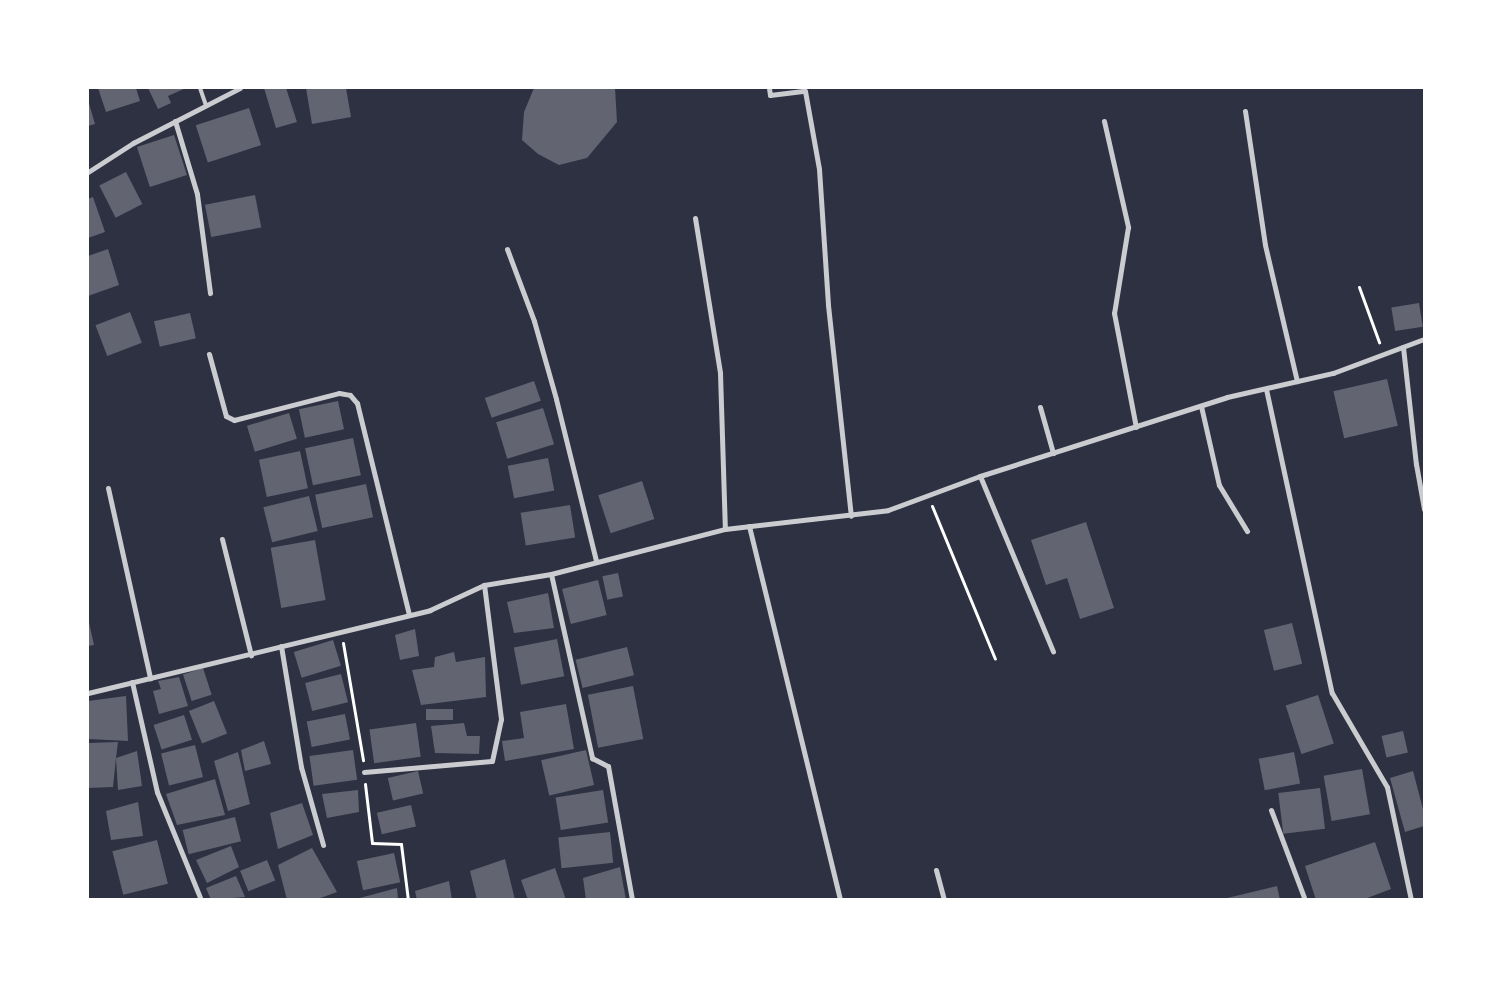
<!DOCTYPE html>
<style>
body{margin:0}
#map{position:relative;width:1512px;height:987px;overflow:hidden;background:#2d3142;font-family:"DM Sans",sans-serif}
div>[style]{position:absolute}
.building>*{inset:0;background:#626471;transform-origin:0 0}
.path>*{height:3px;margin:-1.5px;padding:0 1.5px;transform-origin:1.5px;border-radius:1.5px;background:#fff}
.service>*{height:4px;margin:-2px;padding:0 2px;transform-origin:2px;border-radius:2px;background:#caccd0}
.minor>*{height:5px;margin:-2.5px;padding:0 2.5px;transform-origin:2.5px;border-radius:2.5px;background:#caccd0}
span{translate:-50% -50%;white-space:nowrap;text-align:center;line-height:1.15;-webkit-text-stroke:4px #fff;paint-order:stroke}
.frame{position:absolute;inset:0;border:89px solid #fff;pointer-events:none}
</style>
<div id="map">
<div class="building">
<div style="clip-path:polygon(98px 88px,136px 88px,140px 101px,106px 112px)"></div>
<div style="clip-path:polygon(148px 88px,186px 88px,168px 96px,171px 103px,158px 109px)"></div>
<div style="clip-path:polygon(264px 88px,286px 88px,297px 122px,276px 128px)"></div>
<div style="clip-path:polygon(306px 88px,346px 88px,351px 117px,312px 124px)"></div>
<div style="clip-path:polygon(534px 88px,615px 88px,617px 122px,587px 158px,559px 165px,538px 154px,522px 140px,524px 112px)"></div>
<div style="clip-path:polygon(88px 100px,95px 124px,88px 126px)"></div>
<div style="left:249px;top:108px;width:39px;height:56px;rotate:72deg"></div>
<div style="left:174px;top:135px;width:42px;height:39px;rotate:72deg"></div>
<div style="left:126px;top:172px;width:36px;height:30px;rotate:63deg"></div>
<div style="left:255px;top:195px;width:33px;height:51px;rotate:79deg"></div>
<div style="clip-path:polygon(93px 197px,105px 232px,88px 238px,88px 199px)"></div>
<div style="clip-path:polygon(108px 249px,119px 285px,88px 296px,88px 256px)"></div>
<div style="left:1419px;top:303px;width:24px;height:28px;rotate:81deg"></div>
<div style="left:130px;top:312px;width:33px;height:37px;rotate:69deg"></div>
<div style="left:190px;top:313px;width:26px;height:37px;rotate:77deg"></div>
<div style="left:1387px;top:379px;width:48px;height:55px;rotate:77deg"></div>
<div style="left:534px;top:381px;width:21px;height:52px;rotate:71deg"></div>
<div style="left:338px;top:401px;width:29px;height:40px;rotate:78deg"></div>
<div style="left:543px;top:408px;width:38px;height:49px;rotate:73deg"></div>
<div style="left:289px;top:413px;width:27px;height:44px;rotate:73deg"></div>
<div style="left:353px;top:438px;width:38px;height:49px;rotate:78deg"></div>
<div style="left:300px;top:451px;width:38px;height:42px;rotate:78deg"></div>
<div style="left:548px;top:458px;width:33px;height:41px;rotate:79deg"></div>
<div style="left:642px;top:481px;width:40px;height:46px;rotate:72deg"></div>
<div style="left:366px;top:484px;width:34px;height:52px;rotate:78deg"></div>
<div style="left:309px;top:496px;width:36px;height:47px;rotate:76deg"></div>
<div style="left:570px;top:505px;width:33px;height:50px;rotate:81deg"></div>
<div style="clip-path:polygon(1086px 522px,1114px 608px,1080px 619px,1067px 578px,1046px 585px,1031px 540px)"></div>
<div style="left:315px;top:540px;width:61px;height:45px;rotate:80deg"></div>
<div style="left:618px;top:573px;width:24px;height:16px;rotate:78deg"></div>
<div style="left:598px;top:580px;width:36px;height:37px;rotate:76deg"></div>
<div style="clip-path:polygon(548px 593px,554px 628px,514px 633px,507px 602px)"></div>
<div style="clip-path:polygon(88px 618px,94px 645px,88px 646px)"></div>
<div style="left:1292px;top:623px;width:42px;height:29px;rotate:76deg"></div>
<div style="clip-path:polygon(415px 629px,419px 656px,400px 660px,395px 635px)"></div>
<div style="left:557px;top:639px;width:38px;height:44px;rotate:79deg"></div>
<div style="left:333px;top:640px;width:27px;height:41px;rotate:73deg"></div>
<div style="left:627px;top:647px;width:29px;height:53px;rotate:76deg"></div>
<div style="clip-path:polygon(454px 652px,456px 662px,485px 657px,486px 697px,421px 705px,412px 670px,434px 667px,435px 657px)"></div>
<div style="left:203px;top:668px;width:28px;height:21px;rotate:72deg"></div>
<div style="left:341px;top:674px;width:29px;height:37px;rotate:76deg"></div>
<div style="clip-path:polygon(179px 677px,188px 706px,159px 714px,153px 691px,161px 689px,158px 681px)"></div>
<div style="left:633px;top:686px;width:54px;height:46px;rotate:79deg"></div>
<div style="left:1318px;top:695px;width:51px;height:34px;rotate:72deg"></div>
<div style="clip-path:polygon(126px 696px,128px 741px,88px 739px,88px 701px)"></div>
<div style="left:214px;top:701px;width:35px;height:27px;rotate:68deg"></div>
<div style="clip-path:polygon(566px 704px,574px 749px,505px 761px,502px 741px,524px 738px,520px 712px)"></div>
<div style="left:453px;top:709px;width:11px;height:27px;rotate:90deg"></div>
<div style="left:345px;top:714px;width:26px;height:39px;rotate:79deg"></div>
<div style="left:184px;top:715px;width:26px;height:32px;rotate:72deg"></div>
<div style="left:416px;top:723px;width:34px;height:47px;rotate:82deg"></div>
<div style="clip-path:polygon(464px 723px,467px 736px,480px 736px,479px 754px,435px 753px,431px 726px)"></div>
<div style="left:1403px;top:731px;width:22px;height:22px;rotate:77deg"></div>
<div style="clip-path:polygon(264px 741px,271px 764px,245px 771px,241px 750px)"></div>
<div style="clip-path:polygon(118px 742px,116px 758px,137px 751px,142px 786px,118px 790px,116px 758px,113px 787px,88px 788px,88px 743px)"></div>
<div style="left:195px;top:745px;width:33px;height:35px;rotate:76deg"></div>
<div style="left:353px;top:750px;width:30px;height:44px;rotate:82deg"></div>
<div style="left:586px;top:750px;width:36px;height:46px;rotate:77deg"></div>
<div style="clip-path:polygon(238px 752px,250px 804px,228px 811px,214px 761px)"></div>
<div style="left:1294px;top:752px;width:32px;height:36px;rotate:79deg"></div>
<div style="left:1362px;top:769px;width:46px;height:39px;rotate:80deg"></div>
<div style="left:418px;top:771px;width:23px;height:31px;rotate:77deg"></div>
<div style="clip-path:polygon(1413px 771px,1424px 813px,1424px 826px,1405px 832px,1390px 778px)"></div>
<div style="clip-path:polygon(215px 779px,225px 815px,177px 825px,166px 794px)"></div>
<div style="left:1320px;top:788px;width:41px;height:42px;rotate:83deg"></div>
<div style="clip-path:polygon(358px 790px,359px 812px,327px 818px,322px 794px)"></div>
<div style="left:603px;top:790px;width:33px;height:48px;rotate:81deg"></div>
<div style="clip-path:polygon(138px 802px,143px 836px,111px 840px,106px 811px)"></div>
<div style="clip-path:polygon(302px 803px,313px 835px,278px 849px,270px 813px)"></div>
<div style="left:411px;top:805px;width:22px;height:35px;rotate:77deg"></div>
<div style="left:235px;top:817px;width:25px;height:54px;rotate:76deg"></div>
<div style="left:610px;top:832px;width:31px;height:52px;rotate:84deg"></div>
<div style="left:157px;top:840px;width:45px;height:46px;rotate:76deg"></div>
<div style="clip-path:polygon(1375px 842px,1391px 889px,1362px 900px,1316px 900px,1305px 866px)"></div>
<div style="clip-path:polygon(231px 846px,239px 867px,207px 883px,196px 860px)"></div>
<div style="clip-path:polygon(312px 848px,337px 892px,315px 900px,287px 900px,278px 865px)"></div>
<div style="left:394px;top:853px;width:30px;height:38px;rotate:78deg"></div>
<div style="clip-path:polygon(505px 859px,515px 900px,477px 900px,470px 871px)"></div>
<div style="left:267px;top:860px;width:22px;height:29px;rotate:68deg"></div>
<div style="clip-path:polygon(620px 867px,626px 900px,586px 900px,583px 878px)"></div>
<div style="clip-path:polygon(555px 868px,566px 900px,528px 900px,521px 880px)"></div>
<div style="clip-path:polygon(236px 876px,245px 897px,211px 900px,206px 888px)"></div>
<div style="clip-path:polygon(449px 881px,452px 900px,417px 900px,415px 891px)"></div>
<div style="clip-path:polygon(1277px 886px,1280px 900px,1224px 900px,1223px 899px)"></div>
<div style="clip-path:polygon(397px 888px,398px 900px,356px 900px,356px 899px)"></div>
</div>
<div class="path">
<div style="left:1359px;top:287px;width:59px;rotate:70deg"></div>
<div style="left:932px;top:506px;width:165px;rotate:67.6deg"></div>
<div style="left:343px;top:643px;width:119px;rotate:80.3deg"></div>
<div style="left:365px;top:784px;width:59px;rotate:83.2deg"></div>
<div style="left:372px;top:843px;width:29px;rotate:2deg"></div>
<div style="left:401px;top:844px;width:56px;rotate:82.9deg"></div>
</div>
<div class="service">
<div style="left:200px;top:88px;width:18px;rotate:71deg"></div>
</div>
<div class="minor">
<div style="left:769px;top:88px;width:7px;rotate:82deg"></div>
<div style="left:770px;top:95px;width:35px;rotate:-7deg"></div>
<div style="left:805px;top:91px;width:79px;rotate:79.8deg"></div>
<div style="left:819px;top:169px;width:136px;rotate:86.2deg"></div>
<div style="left:828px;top:305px;width:212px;rotate:83.8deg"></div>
<div style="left:1245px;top:111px;width:135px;rotate:81.5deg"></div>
<div style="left:1265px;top:245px;width:140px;rotate:76.8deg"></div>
<div style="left:175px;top:121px;width:76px;rotate:73.2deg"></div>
<div style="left:197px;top:194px;width:100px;rotate:82.5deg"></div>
<div style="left:1104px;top:121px;width:109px;rotate:77.2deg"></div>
<div style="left:1128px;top:227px;width:87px;rotate:99.2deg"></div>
<div style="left:1114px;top:313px;width:116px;rotate:79.1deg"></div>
<div style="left:88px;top:172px;width:54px;rotate:-32.8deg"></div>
<div style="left:133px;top:143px;width:120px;rotate:-27.2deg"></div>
<div style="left:695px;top:218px;width:157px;rotate:80.8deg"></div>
<div style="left:720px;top:373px;width:156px;rotate:88.2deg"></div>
<div style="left:507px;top:249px;width:77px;rotate:69.4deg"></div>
<div style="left:534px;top:321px;width:81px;rotate:74.2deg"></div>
<div style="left:556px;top:399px;width:167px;rotate:76.1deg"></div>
<div style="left:1403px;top:347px;width:118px;rotate:83.7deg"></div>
<div style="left:1416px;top:464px;width:46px;rotate:79.9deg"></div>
<div style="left:209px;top:354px;width:64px;rotate:74.7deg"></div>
<div style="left:226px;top:416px;width:9px;rotate:27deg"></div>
<div style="left:234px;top:420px;width:108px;rotate:-14.4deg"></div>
<div style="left:339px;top:393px;width:11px;rotate:10deg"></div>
<div style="left:350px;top:395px;width:11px;rotate:49deg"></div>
<div style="left:357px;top:403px;width:218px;rotate:76.2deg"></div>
<div style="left:1266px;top:389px;width:311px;rotate:77.8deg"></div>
<div style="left:1332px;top:693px;width:109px;rotate:59.7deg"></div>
<div style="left:1387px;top:787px;width:116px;rotate:78deg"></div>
<div style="left:1201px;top:406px;width:81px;rotate:77.2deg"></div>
<div style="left:1219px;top:485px;width:54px;rotate:58.7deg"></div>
<div style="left:1040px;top:407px;width:48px;rotate:74.2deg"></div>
<div style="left:980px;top:476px;width:190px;rotate:67.4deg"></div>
<div style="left:108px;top:488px;width:195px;rotate:77.5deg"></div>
<div style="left:749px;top:526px;width:385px;rotate:76.3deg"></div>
<div style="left:222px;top:539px;width:120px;rotate:76deg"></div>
<div style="left:551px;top:574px;width:189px;rotate:77.4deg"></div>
<div style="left:592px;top:758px;width:18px;rotate:27deg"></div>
<div style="left:608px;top:766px;width:136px;rotate:79.8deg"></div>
<div style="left:281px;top:646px;width:123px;rotate:80.6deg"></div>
<div style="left:301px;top:767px;width:81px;rotate:74.2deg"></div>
<div style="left:132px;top:682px;width:113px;rotate:77.2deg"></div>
<div style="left:157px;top:792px;width:117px;rotate:67.8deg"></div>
<div style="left:88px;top:693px;width:352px;rotate:-13.6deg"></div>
<div style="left:430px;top:610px;width:60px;rotate:-24.8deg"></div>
<div style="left:484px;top:585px;width:68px;rotate:-9.3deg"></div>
<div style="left:551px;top:574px;width:180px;rotate:-14.5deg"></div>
<div style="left:725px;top:529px;width:164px;rotate:-6.6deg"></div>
<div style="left:888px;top:510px;width:98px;rotate:-20.3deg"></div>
<div style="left:980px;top:476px;width:259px;rotate:-17.7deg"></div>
<div style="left:1227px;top:397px;width:109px;rotate:-12.8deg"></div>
<div style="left:1333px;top:373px;width:97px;rotate:-20.5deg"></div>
<div style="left:364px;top:772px;width:128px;rotate:-4.9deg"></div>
<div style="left:492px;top:761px;width:43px;rotate:-77.9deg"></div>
<div style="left:501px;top:719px;width:135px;rotate:-97.2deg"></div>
<div style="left:1271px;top:810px;width:96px;rotate:69.3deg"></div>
<div style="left:936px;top:870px;width:31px;rotate:75deg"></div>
</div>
<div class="frame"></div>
</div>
